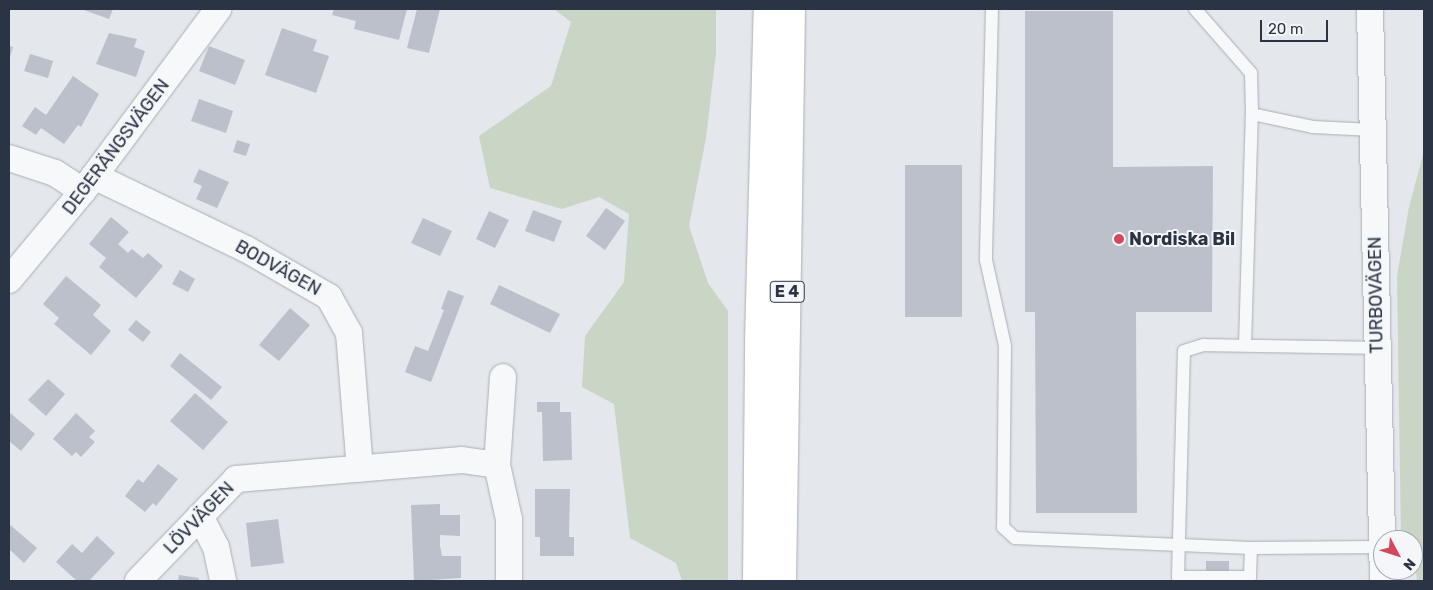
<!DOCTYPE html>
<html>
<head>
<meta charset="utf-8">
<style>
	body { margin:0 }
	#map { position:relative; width:1433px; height:590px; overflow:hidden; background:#e4e7ec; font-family:Rubik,sans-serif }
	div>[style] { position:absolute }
	.green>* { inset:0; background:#c9d6c5 }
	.building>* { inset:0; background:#bbc0ca }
	.roads { filter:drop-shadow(0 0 1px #a9aeb7) drop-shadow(0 0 1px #a9aeb7) }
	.lane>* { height:12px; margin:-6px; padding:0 6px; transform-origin:6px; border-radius:6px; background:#f7f8fa }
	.street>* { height:26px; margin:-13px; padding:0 13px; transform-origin:13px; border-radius:13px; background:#f7f8fa }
	.highway>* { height:28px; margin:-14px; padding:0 14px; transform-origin:14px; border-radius:14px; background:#fff }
	.dots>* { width:14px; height:14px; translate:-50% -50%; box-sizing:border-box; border:2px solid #f4f6f9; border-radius:50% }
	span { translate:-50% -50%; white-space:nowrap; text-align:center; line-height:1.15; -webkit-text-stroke:4px #f4f6f9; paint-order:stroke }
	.shield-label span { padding:1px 4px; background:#f4f6f9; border:1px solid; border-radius:4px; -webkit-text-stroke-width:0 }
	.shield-label { font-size:16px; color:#2b3445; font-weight:700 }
	.street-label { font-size:18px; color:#2b3445 }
	.poi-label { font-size:18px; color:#2b3445; font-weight:700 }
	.left { translate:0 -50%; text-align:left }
	.frame { position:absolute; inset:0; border:10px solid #2b3445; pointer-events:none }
	.north { position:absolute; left:1373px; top:530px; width:50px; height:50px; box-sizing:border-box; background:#f4f6f9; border:1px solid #a4a8b1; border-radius:50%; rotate:130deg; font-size:14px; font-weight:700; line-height:20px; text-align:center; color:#2b3445 }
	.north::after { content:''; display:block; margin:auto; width:18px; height:22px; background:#d1495b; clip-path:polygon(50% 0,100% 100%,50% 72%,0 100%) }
	.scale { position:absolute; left:1260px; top:20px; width:68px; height:22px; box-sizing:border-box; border:2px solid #2b3445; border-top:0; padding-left:6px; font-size:15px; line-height:18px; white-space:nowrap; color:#2b3445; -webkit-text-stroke:4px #f4f6f9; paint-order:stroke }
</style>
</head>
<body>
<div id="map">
	<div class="green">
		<div style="clip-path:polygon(554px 9px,716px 9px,716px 53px,706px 138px,689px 226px,708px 283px,728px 311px,728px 581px,682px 581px,676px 563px,630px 538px,614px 404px,582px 387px,585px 336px,624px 282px,629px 214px,599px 197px,562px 209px,490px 188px,479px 136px,551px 86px,571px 22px)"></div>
		<div style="clip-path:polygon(1424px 151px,1424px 581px,1417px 581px,1413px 540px,1401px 540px,1397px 276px,1409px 207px)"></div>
	</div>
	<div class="building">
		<div style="clip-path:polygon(81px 9px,113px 9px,109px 19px)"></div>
		<div style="clip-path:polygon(334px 9px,407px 9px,399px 40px,354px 29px,356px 21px,332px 15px)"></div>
		<div style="clip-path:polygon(417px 9px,440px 9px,429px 53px,407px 48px)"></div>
		<div style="clip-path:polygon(1025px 11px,1113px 11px,1113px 167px,1213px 166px,1212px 312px,1136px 312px,1137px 513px,1036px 513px,1035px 312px,1025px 312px)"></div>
		<div style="clip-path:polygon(282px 28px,317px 40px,313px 51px,329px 56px,316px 93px,265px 75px)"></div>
		<div style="clip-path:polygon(109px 33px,137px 39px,134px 47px,145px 51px,136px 77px,96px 64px)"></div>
		<div style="clip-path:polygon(9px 46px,13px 47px,9px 60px)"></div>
		<div style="clip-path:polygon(209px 46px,245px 60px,235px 85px,199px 71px)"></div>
		<div style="clip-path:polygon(30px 54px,53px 61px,48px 78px,24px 71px)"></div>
		<div style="clip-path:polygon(73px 76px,99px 94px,81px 127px,78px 125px,64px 144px,41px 128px,36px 135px,22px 126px,35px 107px,46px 115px)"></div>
		<div style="clip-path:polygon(199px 99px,233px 111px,226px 133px,191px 121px)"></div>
		<div style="clip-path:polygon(237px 140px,250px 144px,246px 156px,233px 152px)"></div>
		<div style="clip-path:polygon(905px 165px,962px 165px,962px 317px,905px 317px)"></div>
		<div style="clip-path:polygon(199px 169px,229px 182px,217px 208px,196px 199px,202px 186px,193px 182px)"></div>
		<div style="clip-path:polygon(606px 208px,625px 221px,605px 250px,586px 236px)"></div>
		<div style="clip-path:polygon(533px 210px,562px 221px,554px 242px,525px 231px)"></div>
		<div style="clip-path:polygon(489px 211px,509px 220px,495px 248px,476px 239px)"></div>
		<div style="clip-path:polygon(111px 217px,129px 232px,118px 244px,128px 253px,132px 249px,143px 258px,148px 253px,163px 266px,136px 298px,99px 267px,106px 258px,89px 244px)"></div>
		<div style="clip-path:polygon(423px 218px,452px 231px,440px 256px,411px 243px)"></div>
		<div style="clip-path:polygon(180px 270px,195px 279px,188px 292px,172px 284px)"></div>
		<div style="clip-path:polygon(66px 276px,101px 305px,93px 315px,111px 331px,91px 355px,54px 324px,59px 318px,43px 304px)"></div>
		<div style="clip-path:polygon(499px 285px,560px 314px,550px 333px,490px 304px)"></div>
		<div style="clip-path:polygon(448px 290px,464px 296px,431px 382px,405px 372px,415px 346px,428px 351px,444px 310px,441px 309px)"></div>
		<div style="clip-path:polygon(290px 308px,310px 325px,279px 361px,259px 345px)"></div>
		<div style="clip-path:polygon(136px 320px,151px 332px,143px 342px,128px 330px)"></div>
		<div style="clip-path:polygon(180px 353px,222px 387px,211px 400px,170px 366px)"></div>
		<div style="clip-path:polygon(48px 379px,65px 394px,46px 416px,28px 400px)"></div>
		<div style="clip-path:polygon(195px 393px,228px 422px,203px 450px,170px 421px)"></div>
		<div style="clip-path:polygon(537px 402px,560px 402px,560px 412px,571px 412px,572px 460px,543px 461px,542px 412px,537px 412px)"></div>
		<div style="clip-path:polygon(9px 412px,35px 434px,21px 451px,9px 441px)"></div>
		<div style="clip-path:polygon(76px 413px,95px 431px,89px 437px,95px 442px,81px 457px,76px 452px,72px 456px,53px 439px)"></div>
		<div style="clip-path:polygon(158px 464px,178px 479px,156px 506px,153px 503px,145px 512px,125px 496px,138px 479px,143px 483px)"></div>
		<div style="clip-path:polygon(535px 489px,570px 489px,569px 537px,574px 537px,574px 556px,540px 556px,540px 537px,535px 537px)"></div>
		<div style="clip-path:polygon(440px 504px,440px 515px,460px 515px,460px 536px,440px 535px,440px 546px,442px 556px,461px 556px,461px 578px,414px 581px,411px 505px)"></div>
		<div style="clip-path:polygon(278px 519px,284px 563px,251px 567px,246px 523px)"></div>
		<div style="clip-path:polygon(9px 524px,37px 548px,24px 563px,9px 549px)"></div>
		<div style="clip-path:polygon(97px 536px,115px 553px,89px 581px,77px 581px,56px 562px,72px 544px,82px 553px)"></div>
		<div style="clip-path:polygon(1206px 561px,1229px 561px,1229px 581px,1206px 581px)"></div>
		<div style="clip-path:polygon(179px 575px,199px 578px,198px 581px,178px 581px)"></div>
	</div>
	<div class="roads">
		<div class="lane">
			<div style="left:992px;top:9px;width:251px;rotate:91.4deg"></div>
			<div style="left:986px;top:260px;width:88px;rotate:77.5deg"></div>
			<div style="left:1005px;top:346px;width:181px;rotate:90.6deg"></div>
			<div style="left:1003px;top:527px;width:16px;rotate:43deg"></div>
			<div style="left:1015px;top:538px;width:236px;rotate:2.4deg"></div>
			<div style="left:1251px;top:548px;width:131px;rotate:-0.4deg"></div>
			<div style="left:1195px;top:9px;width:85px;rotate:48.8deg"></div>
			<div style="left:1251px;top:73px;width:41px;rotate:88.6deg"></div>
			<div style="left:1252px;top:114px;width:62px;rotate:12deg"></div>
			<div style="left:1313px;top:127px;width:59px;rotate:2.9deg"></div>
			<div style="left:1245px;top:345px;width:231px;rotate:-88.3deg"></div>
			<div style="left:1251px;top:548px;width:29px;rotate:92deg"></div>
			<div style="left:1250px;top:577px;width:72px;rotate:180deg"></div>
			<div style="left:1178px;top:577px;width:226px;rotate:-88.5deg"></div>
			<div style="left:1184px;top:351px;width:21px;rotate:-17deg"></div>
			<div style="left:1204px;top:345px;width:173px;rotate:1deg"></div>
		</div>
		<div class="street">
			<div style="left:1370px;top:9px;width:572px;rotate:88.7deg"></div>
			<div style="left:9px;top:158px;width:48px;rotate:18.1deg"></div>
			<div style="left:55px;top:173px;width:33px;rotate:33deg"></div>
			<div style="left:94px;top:176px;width:169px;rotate:25.7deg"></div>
			<div style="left:246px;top:249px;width:96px;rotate:30deg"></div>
			<div style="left:329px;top:297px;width:41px;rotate:60.9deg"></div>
			<div style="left:349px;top:333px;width:136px;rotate:85.4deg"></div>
			<div style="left:9px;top:280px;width:116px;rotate:-50.3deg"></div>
			<div style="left:83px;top:191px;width:227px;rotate:-53.4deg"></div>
			<div style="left:497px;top:465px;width:88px;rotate:-86.1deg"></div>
			<div style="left:200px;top:516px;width:35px;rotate:63deg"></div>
			<div style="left:216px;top:547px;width:35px;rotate:78deg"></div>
			<div style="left:138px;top:581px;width:141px;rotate:-46.1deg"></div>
			<div style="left:236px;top:479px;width:227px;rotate:-4.8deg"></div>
			<div style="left:462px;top:460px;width:35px;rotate:8deg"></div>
			<div style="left:497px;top:465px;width:55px;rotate:77.5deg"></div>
			<div style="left:509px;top:519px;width:62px;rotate:90deg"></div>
		</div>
		<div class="highway">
			<div style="left:757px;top:581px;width:239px;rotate:-89.5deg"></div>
			<div style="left:759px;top:342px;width:333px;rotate:-88.5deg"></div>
			<div style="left:782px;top:581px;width:572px;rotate:-89.1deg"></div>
		</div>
	</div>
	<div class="dots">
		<div style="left:1119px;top:239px;background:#d1495b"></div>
	</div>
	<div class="shield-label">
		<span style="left:787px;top:292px">E 4</span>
	</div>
	<div class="street-label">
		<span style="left:116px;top:147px;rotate:-53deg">DEGERÄNGSVÄGEN</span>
		<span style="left:278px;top:268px;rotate:29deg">BODVÄGEN</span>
		<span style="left:1376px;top:295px;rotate:-91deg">TURBOVÄGEN</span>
		<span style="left:199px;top:518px;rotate:-46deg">LÖVVÄGEN</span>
	</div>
	<div class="poi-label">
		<span class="left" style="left:1129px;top:239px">Nordiska Bil</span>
	</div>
	<div class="frame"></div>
	<div class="north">N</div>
	<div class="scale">20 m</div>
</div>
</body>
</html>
